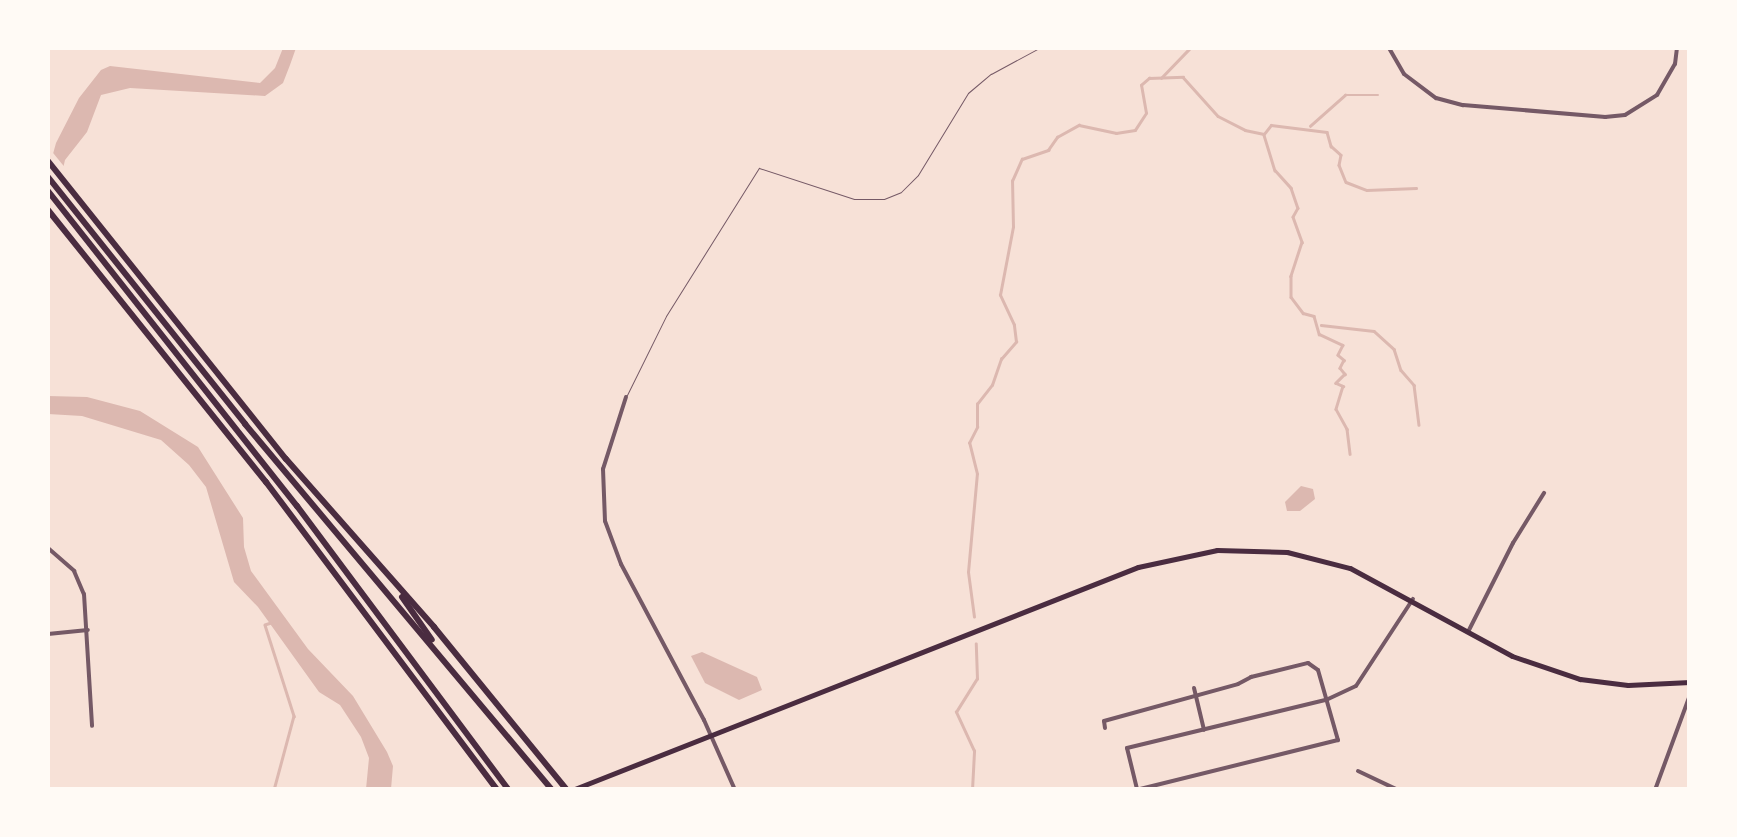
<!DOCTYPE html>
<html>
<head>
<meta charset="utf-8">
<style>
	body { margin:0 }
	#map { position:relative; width:1737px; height:837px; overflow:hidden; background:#f7e1d7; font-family:Figtree,sans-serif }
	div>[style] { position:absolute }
	.water>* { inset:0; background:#dcb8b0 }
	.pier>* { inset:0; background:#f7e1d7 }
	.stream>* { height:2.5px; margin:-1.25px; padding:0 1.25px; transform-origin:1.25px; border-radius:1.25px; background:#dcb8b0 }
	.service>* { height:1px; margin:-0.5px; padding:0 0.5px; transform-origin:0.5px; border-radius:0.5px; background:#755966 }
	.minor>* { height:4px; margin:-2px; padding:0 2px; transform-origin:2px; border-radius:2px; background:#755966 }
	.secondary>* { height:5px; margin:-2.5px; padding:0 2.5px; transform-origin:2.5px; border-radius:2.5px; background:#4a2c40 }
	.motorway>* { height:6px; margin:-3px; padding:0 3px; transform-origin:3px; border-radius:3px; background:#4a2c40 }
	span { translate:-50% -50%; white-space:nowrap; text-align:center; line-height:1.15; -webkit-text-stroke:8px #fffaf5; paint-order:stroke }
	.frame { position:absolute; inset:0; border:50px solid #fffaf5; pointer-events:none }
</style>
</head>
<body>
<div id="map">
	<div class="water">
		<div style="clip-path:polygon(283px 48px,296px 48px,290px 65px,283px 83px,265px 96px,130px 88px,101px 95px,87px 132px,65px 160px,48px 233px,48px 172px,56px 143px,79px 98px,101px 70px,110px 66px,260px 83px,275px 68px)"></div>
		<div style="clip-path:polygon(48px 396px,87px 397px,140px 411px,198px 447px,243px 518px,244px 547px,251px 571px,308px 649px,353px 696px,387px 752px,393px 766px,391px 789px,366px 789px,369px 758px,361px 737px,340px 705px,319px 692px,258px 607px,234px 582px,206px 487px,189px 465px,161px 440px,82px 416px,48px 414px)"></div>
		<div style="clip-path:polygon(1301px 486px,1313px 489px,1315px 499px,1300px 511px,1287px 511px,1285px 502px)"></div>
		<div style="clip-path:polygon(702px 652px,757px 677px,762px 690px,739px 700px,705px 683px,691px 656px)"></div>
	</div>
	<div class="pier">
		<div style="clip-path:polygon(49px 148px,67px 170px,53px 231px,48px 224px)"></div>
	</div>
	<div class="stream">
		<div style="left:1161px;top:78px;width:42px;rotate:-46deg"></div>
		<div style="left:1310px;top:126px;width:47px;rotate:-41.5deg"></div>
		<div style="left:1345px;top:95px;width:33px"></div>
		<div style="left:1264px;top:135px;width:37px;rotate:73deg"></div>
		<div style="left:1275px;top:170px;width:24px;rotate:48deg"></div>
		<div style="left:1291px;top:188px;width:21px;rotate:71deg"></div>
		<div style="left:1298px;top:208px;width:10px;rotate:119deg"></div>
		<div style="left:1293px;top:217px;width:27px;rotate:70deg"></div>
		<div style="left:1302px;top:242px;width:36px;rotate:108deg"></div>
		<div style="left:1291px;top:276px;width:21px;rotate:90deg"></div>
		<div style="left:1291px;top:297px;width:20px;rotate:53deg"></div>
		<div style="left:1303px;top:313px;width:11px;rotate:15deg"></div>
		<div style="left:1314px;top:316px;width:19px;rotate:74deg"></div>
		<div style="left:1319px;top:334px;width:26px;rotate:25deg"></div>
		<div style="left:1343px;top:345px;width:11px;rotate:117deg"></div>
		<div style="left:1338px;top:355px;width:8px;rotate:40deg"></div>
		<div style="left:1344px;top:360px;width:9px;rotate:117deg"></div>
		<div style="left:1340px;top:368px;width:8px;rotate:50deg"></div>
		<div style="left:1345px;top:374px;width:13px;rotate:135deg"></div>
		<div style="left:1336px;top:383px;width:8px;rotate:23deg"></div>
		<div style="left:1343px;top:386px;width:24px;rotate:107deg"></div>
		<div style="left:1336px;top:409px;width:23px;rotate:61deg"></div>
		<div style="left:1347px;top:429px;width:25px;rotate:83deg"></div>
		<div style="left:1321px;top:325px;width:53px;rotate:6.5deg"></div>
		<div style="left:1374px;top:331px;width:27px;rotate:42deg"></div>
		<div style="left:1394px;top:349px;width:22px;rotate:72deg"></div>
		<div style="left:1401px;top:370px;width:20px;rotate:49deg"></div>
		<div style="left:1414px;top:385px;width:40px;rotate:82.9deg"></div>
		<div style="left:974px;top:617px;width:45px;rotate:-97.6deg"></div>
		<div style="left:968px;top:572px;width:98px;rotate:-84.8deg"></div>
		<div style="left:977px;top:474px;width:32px;rotate:-104deg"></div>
		<div style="left:969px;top:443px;width:18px;rotate:-63deg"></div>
		<div style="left:977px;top:427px;width:23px;rotate:-90deg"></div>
		<div style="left:977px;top:404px;width:24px;rotate:-52deg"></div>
		<div style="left:992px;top:385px;width:28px;rotate:-71deg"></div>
		<div style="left:1001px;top:359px;width:23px;rotate:-49deg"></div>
		<div style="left:1016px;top:342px;width:17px;rotate:-97deg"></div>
		<div style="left:1014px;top:325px;width:33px;rotate:-115deg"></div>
		<div style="left:1000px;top:295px;width:69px;rotate:-79.2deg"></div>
		<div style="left:1013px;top:227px;width:46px;rotate:-91.2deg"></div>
		<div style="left:1012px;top:181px;width:24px;rotate:-66deg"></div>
		<div style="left:1022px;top:159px;width:28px;rotate:-19deg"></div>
		<div style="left:1048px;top:150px;width:16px;rotate:-55deg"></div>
		<div style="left:1057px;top:137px;width:25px;rotate:-29deg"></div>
		<div style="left:1079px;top:125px;width:38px;rotate:12deg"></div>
		<div style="left:1116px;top:133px;width:19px;rotate:-9deg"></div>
		<div style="left:1135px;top:130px;width:20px;rotate:-57deg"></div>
		<div style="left:1146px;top:113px;width:28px;rotate:-100deg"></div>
		<div style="left:1141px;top:85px;width:11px;rotate:-41deg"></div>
		<div style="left:1149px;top:78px;width:34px;rotate:-2deg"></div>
		<div style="left:1183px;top:77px;width:52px;rotate:48.1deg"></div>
		<div style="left:1218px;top:116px;width:30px;rotate:27deg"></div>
		<div style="left:1245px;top:130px;width:19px;rotate:12deg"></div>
		<div style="left:1264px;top:134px;width:11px;rotate:-52deg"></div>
		<div style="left:1271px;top:125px;width:56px;rotate:7.1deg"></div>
		<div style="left:1327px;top:132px;width:15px;rotate:74deg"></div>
		<div style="left:1331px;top:146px;width:13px;rotate:42deg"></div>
		<div style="left:1341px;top:155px;width:10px;rotate:101deg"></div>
		<div style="left:1339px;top:165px;width:18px;rotate:68deg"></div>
		<div style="left:1346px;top:182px;width:22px;rotate:21deg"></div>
		<div style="left:1367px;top:190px;width:49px;rotate:-2.3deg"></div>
		<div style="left:271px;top:623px;width:6px;rotate:162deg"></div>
		<div style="left:265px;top:625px;width:96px;rotate:72.3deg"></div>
		<div style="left:294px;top:716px;width:77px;rotate:105.1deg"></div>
		<div style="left:972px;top:790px;width:39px;rotate:-87deg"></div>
		<div style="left:974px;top:751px;width:43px;rotate:-114.8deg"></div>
		<div style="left:956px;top:712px;width:39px;rotate:-58deg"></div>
		<div style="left:977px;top:679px;width:35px;rotate:-92deg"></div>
	</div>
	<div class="service">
		<div style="left:627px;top:395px;width:88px;rotate:-63.7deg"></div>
		<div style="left:666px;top:316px;width:175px;rotate:-57.9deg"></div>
		<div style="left:759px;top:168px;width:100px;rotate:18.1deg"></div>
		<div style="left:854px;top:199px;width:30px"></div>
		<div style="left:884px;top:199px;width:18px;rotate:-22deg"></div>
		<div style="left:901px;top:192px;width:24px;rotate:-45deg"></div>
		<div style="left:918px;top:175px;width:96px;rotate:-58.6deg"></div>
		<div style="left:968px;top:93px;width:30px;rotate:-40deg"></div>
		<div style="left:991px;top:74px;width:55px;rotate:-28.4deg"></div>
	</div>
	<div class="minor">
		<div style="left:1389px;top:48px;width:30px;rotate:60deg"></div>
		<div style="left:1404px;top:74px;width:40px;rotate:37deg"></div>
		<div style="left:1436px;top:98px;width:28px;rotate:15deg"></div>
		<div style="left:1463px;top:105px;width:143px;rotate:4.8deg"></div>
		<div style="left:1605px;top:117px;width:20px;rotate:-6deg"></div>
		<div style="left:1625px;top:115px;width:38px;rotate:-32deg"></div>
		<div style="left:1657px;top:95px;width:36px;rotate:-60deg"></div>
		<div style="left:1675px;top:64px;width:16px;rotate:-83deg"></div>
		<div style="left:626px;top:397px;width:76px;rotate:107.7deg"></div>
		<div style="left:603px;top:469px;width:52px;rotate:87.8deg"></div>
		<div style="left:605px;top:521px;width:46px;rotate:69.6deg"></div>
		<div style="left:621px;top:564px;width:177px;rotate:62deg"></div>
		<div style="left:704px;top:720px;width:77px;rotate:66.1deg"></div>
		<div style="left:48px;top:548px;width:35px;rotate:41deg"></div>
		<div style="left:74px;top:571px;width:25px;rotate:67deg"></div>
		<div style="left:84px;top:594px;width:132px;rotate:86.5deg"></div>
		<div style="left:1468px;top:632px;width:100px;rotate:-63.2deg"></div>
		<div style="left:1513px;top:543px;width:59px;rotate:-58.2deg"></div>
		<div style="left:48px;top:634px;width:40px;rotate:-5.7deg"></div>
		<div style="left:1194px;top:688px;width:43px;rotate:76.6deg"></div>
		<div style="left:1105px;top:728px;width:7px;rotate:-98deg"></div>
		<div style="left:1104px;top:721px;width:139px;rotate:-15.4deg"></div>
		<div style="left:1238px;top:684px;width:15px;rotate:-28deg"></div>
		<div style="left:1251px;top:677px;width:59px;rotate:-13.8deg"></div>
		<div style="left:1308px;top:663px;width:12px;rotate:35deg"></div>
		<div style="left:1318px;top:670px;width:73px;rotate:74.1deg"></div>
		<div style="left:1338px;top:740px;width:208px;rotate:166.1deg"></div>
		<div style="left:1358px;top:771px;width:44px;rotate:25.4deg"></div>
		<div style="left:1137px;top:789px;width:42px;rotate:-103.7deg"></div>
		<div style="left:1127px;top:748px;width:205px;rotate:-13.6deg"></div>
		<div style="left:1326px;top:700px;width:33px;rotate:-25deg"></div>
		<div style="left:1356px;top:686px;width:104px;rotate:-56.8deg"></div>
		<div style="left:1655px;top:790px;width:101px;rotate:-69.8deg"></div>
	</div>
	<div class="secondary">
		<div style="left:572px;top:790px;width:608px;rotate:-21.5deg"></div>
		<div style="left:1138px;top:567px;width:81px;rotate:-12.1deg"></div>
		<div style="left:1217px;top:550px;width:70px;rotate:1.6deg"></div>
		<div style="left:1287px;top:552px;width:65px;rotate:14.3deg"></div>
		<div style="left:1350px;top:568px;width:184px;rotate:28.5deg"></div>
		<div style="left:1512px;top:656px;width:72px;rotate:18.7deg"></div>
		<div style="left:1580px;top:679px;width:48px;rotate:7.1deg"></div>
		<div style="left:1628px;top:685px;width:62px;rotate:-2.8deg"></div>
	</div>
	<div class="motorway">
		<div style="left:48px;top:161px;width:381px;rotate:51.4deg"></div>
		<div style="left:286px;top:459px;width:224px;rotate:48.6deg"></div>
		<div style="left:434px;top:627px;width:210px;rotate:50.8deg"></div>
		<div style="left:48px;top:177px;width:316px;rotate:51.4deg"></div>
		<div style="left:245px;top:424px;width:478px;rotate:50deg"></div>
		<div style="left:48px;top:191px;width:402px;rotate:51.7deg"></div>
		<div style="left:297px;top:506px;width:354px;rotate:53.3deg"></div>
		<div style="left:48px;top:210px;width:349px;rotate:51.3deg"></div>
		<div style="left:266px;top:482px;width:385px;rotate:53.1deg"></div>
		<div style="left:402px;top:597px;width:52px;rotate:55.1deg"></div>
	</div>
	<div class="frame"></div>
</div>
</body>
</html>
